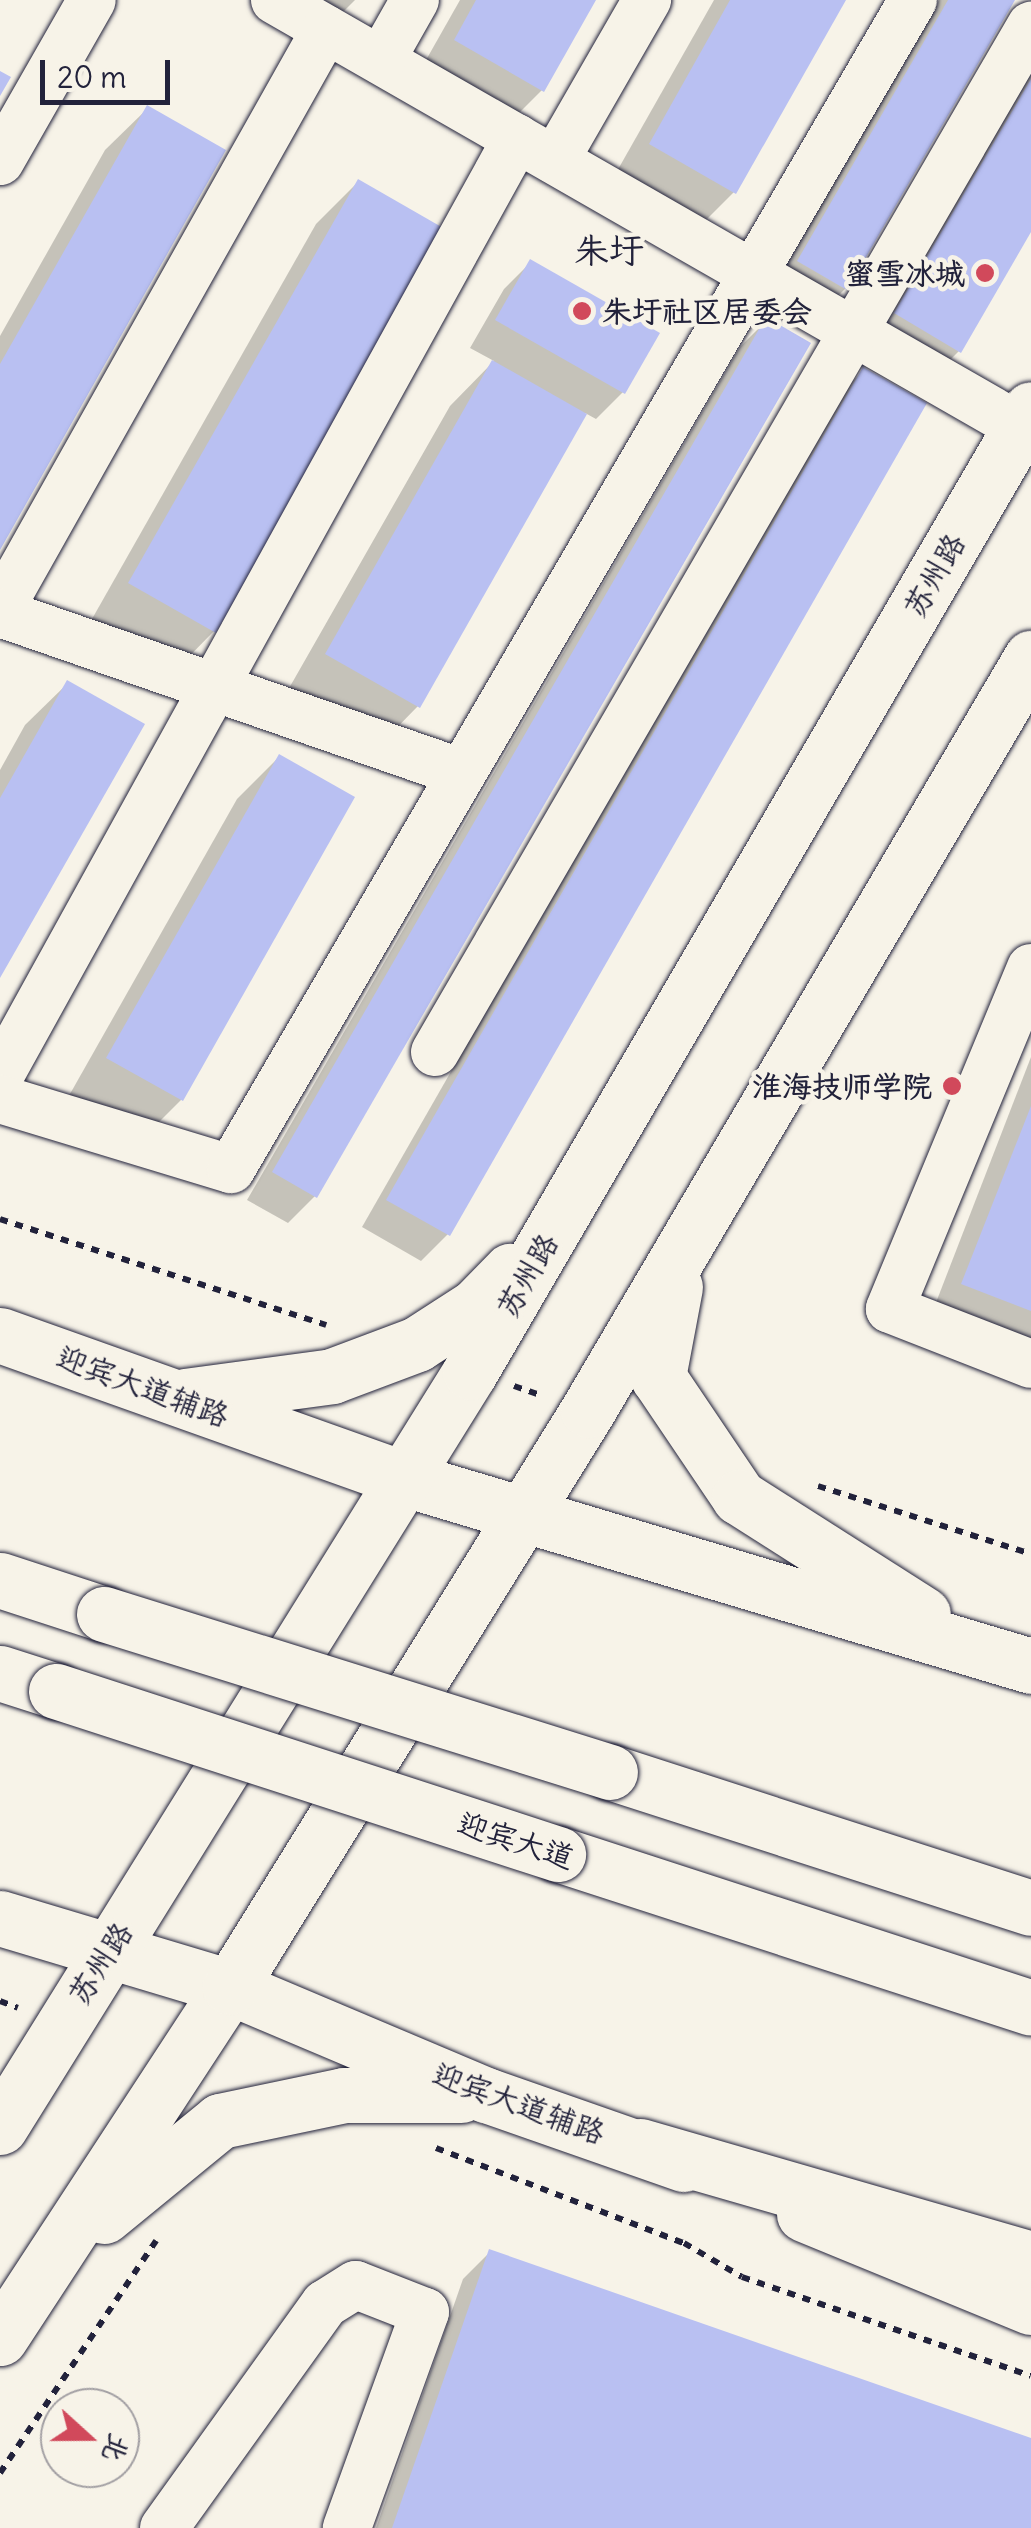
<!DOCTYPE html>
<html>
<head>
<meta charset="utf-8">
<style>
	body { margin:0 }
	#map { position:relative; width:1031px; height:2528px; overflow:hidden; background:#f7f3e8; font-family:Delius,"LXGW WenKai TC",sans-serif }
	div>[style] { position:absolute }
	.shadow>* { inset:0; background:#0003 }
	.building>* { inset:0; background:#b9c0f2 }
	.path>* { height:6px; margin-top:-3px; transform-origin:0; background:repeating-linear-gradient(90deg,#22223b 0 8px,transparent 0 16px) }
	.roads { filter:drop-shadow(0 0 2px #22223b) drop-shadow(0 0 2px #22223b) }
	.minor>* { height:48px; margin:-24px; padding:0 24px; transform-origin:24px; border-radius:24px; background:#f7f3e8 }
	.major>* { height:55px; margin:-27.5px; padding:0 27.5px; transform-origin:27.5px; border-radius:27.5px; background:#f7f3e8 }
	.highway>* { height:55px; margin:-27.5px; padding:0 27.5px; transform-origin:27.5px; border-radius:27.5px; background:#f7f3e8 }
	.bridges { filter:drop-shadow(0 0 2px #22223b) drop-shadow(0 0 2px #22223b) }
	.highway-bridge>* { height:55px; margin:-27.5px; padding:0 27.5px; transform-origin:27.5px; border-radius:27.5px; background:#f7f3e8 }
	.dots>* { width:28px; height:28px; translate:-50% -50%; box-sizing:border-box; border:5px solid #f7f3e8; border-radius:50% }
	span { translate:-50% -50%; white-space:nowrap; text-align:center; line-height:1.15; -webkit-text-stroke:9px #f7f3e8; paint-order:stroke }
	.poi-label { font-size:30px; color:#22223b; font-weight:700 }
	.right { translate:-100% -50%; text-align:right }
	.left { translate:0 -50%; text-align:left }
	.street-label { font-size:30px; color:#22223b }
	.quarter-label { font-size:35px; color:#22223b }
	.north { position:absolute; left:40px; top:2388px; width:100px; height:100px; box-sizing:border-box; background:#f7f3e8; border:2px solid #a29fa3; border-radius:50%; rotate:111deg; font-size:28px; font-weight:700; line-height:40px; text-align:center; color:#22223b }
	.north::after { content:''; display:block; margin:auto; width:35px; height:45px; background:#d1495b; clip-path:polygon(50% 0,100% 100%,50% 72%,0 100%) }
	.scale { position:absolute; left:40px; top:60px; width:130px; height:45px; box-sizing:border-box; border:5px solid #22223b; border-top:0; padding-left:12px; font-size:30px; line-height:35px; white-space:nowrap; color:#22223b; -webkit-text-stroke:8px #f7f3e8; paint-order:stroke }
</style>
</head>
<body>
<div id="map">
	<div class="shadow">
		<div style="clip-path:polygon(264px 0,355px 0,322px 33px)"></div>
		<div style="clip-path:polygon(460px 0,593px 0,542px 90px,500px 132px,413px 83px)"></div>
		<div style="clip-path:polygon(714px 0,843px 0,734px 192px,692px 234px,608px 187px)"></div>
		<div style="clip-path:polygon(939px 0,1012px 0,845px 289px,818px 315px,772px 289px)"></div>
		<div style="clip-path:polygon(1031px 63px,1031px 227px,959px 351px,932px 378px,869px 341px)"></div>
		<div style="clip-path:polygon(148px 108px,0 545px,0 336px,105px 150px)"></div>
		<div style="clip-path:polygon(358px 182px,214px 631px,172px 674px,88px 626px,316px 224px)"></div>
		<div style="clip-path:polygon(531px 262px,623px 392px,596px 419px,585px 413px,418px 706px,376px 749px,284px 697px,450px 406px,494px 361px,470px 348px,504px 289px)"></div>
		<div style="clip-path:polygon(767px 320px,315px 1196px,288px 1223px,247px 1200px,740px 347px)"></div>
		<div style="clip-path:polygon(864px 370px,448px 1234px,421px 1261px,362px 1227px,837px 397px)"></div>
		<div style="clip-path:polygon(68px 683px,0 973px,0 770px,25px 725px)"></div>
		<div style="clip-path:polygon(279px 757px,181px 1100px,139px 1142px,66px 1101px,237px 799px)"></div>
		<div style="clip-path:polygon(1031px 1057px,1031px 1357px,930px 1318px)"></div>
		<div style="clip-path:polygon(490px 2252px,1031px 2441px,1031px 2528px,376px 2528px,463px 2279px)"></div>
	</div>
	<div class="building">
		<div style="clip-path:polygon(476px 0,596px 0,544px 92px,454px 40px)"></div>
		<div style="clip-path:polygon(730px 0,846px 0,736px 194px,649px 144px)"></div>
		<div style="clip-path:polygon(948px 0,1015px 0,847px 290px,797px 261px)"></div>
		<div style="clip-path:polygon(0 71px,11px 77px,0 96px)"></div>
		<div style="clip-path:polygon(1031px 79px,1031px 232px,961px 353px,894px 313px)"></div>
		<div style="clip-path:polygon(147px 105px,226px 150px,0 550px,0 364px)"></div>
		<div style="clip-path:polygon(358px 179px,445px 229px,216px 633px,128px 583px)"></div>
		<div style="clip-path:polygon(530px 259px,660px 333px,625px 394px,495px 320px)"></div>
		<div style="clip-path:polygon(766px 317px,811px 343px,317px 1198px,272px 1172px)"></div>
		<div style="clip-path:polygon(492px 360px,587px 414px,420px 708px,325px 654px)"></div>
		<div style="clip-path:polygon(863px 367px,927px 403px,450px 1236px,386px 1200px)"></div>
		<div style="clip-path:polygon(67px 680px,145px 724px,0 978px,0 798px)"></div>
		<div style="clip-path:polygon(279px 754px,355px 797px,183px 1101px,106px 1058px)"></div>
		<div style="clip-path:polygon(1031px 1106px,1031px 1311px,961px 1284px)"></div>
		<div style="clip-path:polygon(489px 2249px,1031px 2438px,1031px 2528px,392px 2528px)"></div>
	</div>
	<div class="path">
		<div style="left:0;top:1219px;width:343px;rotate:18deg"></div>
		<div style="left:514px;top:1386px;width:28px;rotate:19deg"></div>
		<div style="left:818px;top:1486px;width:224px;rotate:17.7deg"></div>
		<div style="left:0;top:2001px;width:19px;rotate:21deg"></div>
		<div style="left:436px;top:2148px;width:266px;rotate:21deg"></div>
		<div style="left:684px;top:2243px;width:67px;rotate:30.4deg"></div>
		<div style="left:742px;top:2277px;width:305px;rotate:18.9deg"></div>
		<div style="left:0;top:2473px;width:280px;rotate:-56.1deg"></div>
	</div>
	<div class="roads">
		<div class="minor">
			<div style="left:275px;top:0;width:859px;rotate:29.82deg"></div>
			<div style="left:381px;top:60px;width:69px;rotate:-60.5deg"></div>
			<div style="left:555px;top:160px;width:185px;rotate:-60.1deg"></div>
			<div style="left:0;top:161px;width:185px;rotate:-60.3deg"></div>
			<div style="left:0;top:609px;width:665px;rotate:-60.66deg"></div>
			<div style="left:0;top:613px;width:488px;rotate:19.1deg"></div>
			<div style="left:1031px;top:968px;width:369px;rotate:112.5deg"></div>
			<div style="left:890px;top:1309px;width:151px;rotate:21.3deg"></div>
			<div style="left:435px;top:1052px;width:1187px;rotate:-59.85deg"></div>
			<div style="left:0;top:1075px;width:1070px;rotate:-61.11deg"></div>
			<div style="left:0;top:1099px;width:241px;rotate:16.9deg"></div>
			<div style="left:231px;top:1169px;width:1353px;rotate:-59.74deg"></div>
			<div style="left:164px;top:2528px;width:276px;rotate:-54.3deg"></div>
			<div style="left:325px;top:2304px;width:36px;rotate:-32deg"></div>
			<div style="left:356px;top:2285px;width:74px;rotate:21.4deg"></div>
			<div style="left:425px;top:2312px;width:230px;rotate:109.9deg"></div>
		</div>
		<div class="major">
			<div style="left:675px;top:1287px;width:92px;rotate:100.7deg"></div>
			<div style="left:658px;top:1377px;width:145px;rotate:56deg"></div>
			<div style="left:739px;top:1497px;width:218px;rotate:32.5deg"></div>
			<div style="left:0;top:1335px;width:430px;rotate:19.6deg"></div>
			<div style="left:405px;top:1479px;width:653px;rotate:16.63deg"></div>
			<div style="left:185px;top:1396px;width:148px;rotate:-7.7deg"></div>
			<div style="left:332px;top:1376px;width:91px;rotate:-20.6deg"></div>
			<div style="left:417px;top:1344px;width:70px;rotate:-32.8deg"></div>
			<div style="left:476px;top:1306px;width:49px;rotate:-45.8deg"></div>
			<div style="left:0;top:1918px;width:240px;rotate:16.7deg"></div>
			<div style="left:230px;top:1987px;width:278px;rotate:22.9deg"></div>
			<div style="left:486px;top:2095px;width:209px;rotate:19.3deg"></div>
			<div style="left:0;top:2127px;width:889px;rotate:-58.1deg"></div>
			<div style="left:470px;top:1372px;width:1114px;rotate:-59.78deg"></div>
			<div style="left:804px;top:2214px;width:245px;rotate:22.3deg"></div>
			<div style="left:104px;top:2216px;width:150px;rotate:-39.3deg"></div>
			<div style="left:220px;top:2121px;width:127px;rotate:-11.8deg"></div>
			<div style="left:344px;top:2095px;width:117px"></div>
			<div style="left:0;top:2338px;width:420px;rotate:-56.8deg"></div>
			<div style="left:230px;top:1987px;width:679px;rotate:-58.18deg"></div>
			<div style="left:588px;top:1410px;width:873px;rotate:-59.5deg"></div>
		</div>
		<div class="highway">
			<div style="left:0;top:1580px;width:109px;rotate:18.1deg"></div>
			<div style="left:0;top:1673px;width:59px;rotate:17.8deg"></div>
			<div style="left:610px;top:1772px;width:442px;rotate:17.9deg"></div>
			<div style="left:558px;top:1854px;width:497px;rotate:18deg"></div>
			<div style="left:640px;top:2146px;width:407px;rotate:16.1deg"></div>
		</div>
	</div>
	<div class="bridges">
		<div class="highway-bridge">
			<div style="left:104px;top:1614px;width:530px;rotate:17.34deg"></div>
			<div style="left:56px;top:1691px;width:528px;rotate:17.99deg"></div>
		</div>
	</div>
	<div class="dots">
		<div style="left:985px;top:273px;background:#d1495b"></div>
		<div style="left:582px;top:311px;background:#d1495b"></div>
		<div style="left:952px;top:1086px;background:#d1495b"></div>
	</div>
	<div class="poi-label">
		<span class="right" style="left:965px;top:273px">蜜雪冰城</span>
		<span class="left" style="left:602px;top:311px">朱圩社区居委会</span>
		<span class="right" style="left:932px;top:1086px">淮海技师学院</span>
	</div>
	<div class="street-label">
		<span style="left:934px;top:575px;rotate:-60deg">苏州路</span>
		<span style="left:527px;top:1275px;rotate:-60deg">苏州路</span>
		<span style="left:143px;top:1386px;rotate:20deg">迎宾大道辅路</span>
		<span style="left:516px;top:1840px;rotate:18deg">迎宾大道</span>
		<span style="left:100px;top:1963px;rotate:-57deg">苏州路</span>
		<span style="left:519px;top:2103px;rotate:20deg">迎宾大道辅路</span>
	</div>
	<div class="quarter-label">
		<span style="left:609px;top:250px">朱圩</span>
	</div>
	<div class="north">北</div>
	<div class="scale">20 m</div>
</div>
</body>
</html>
